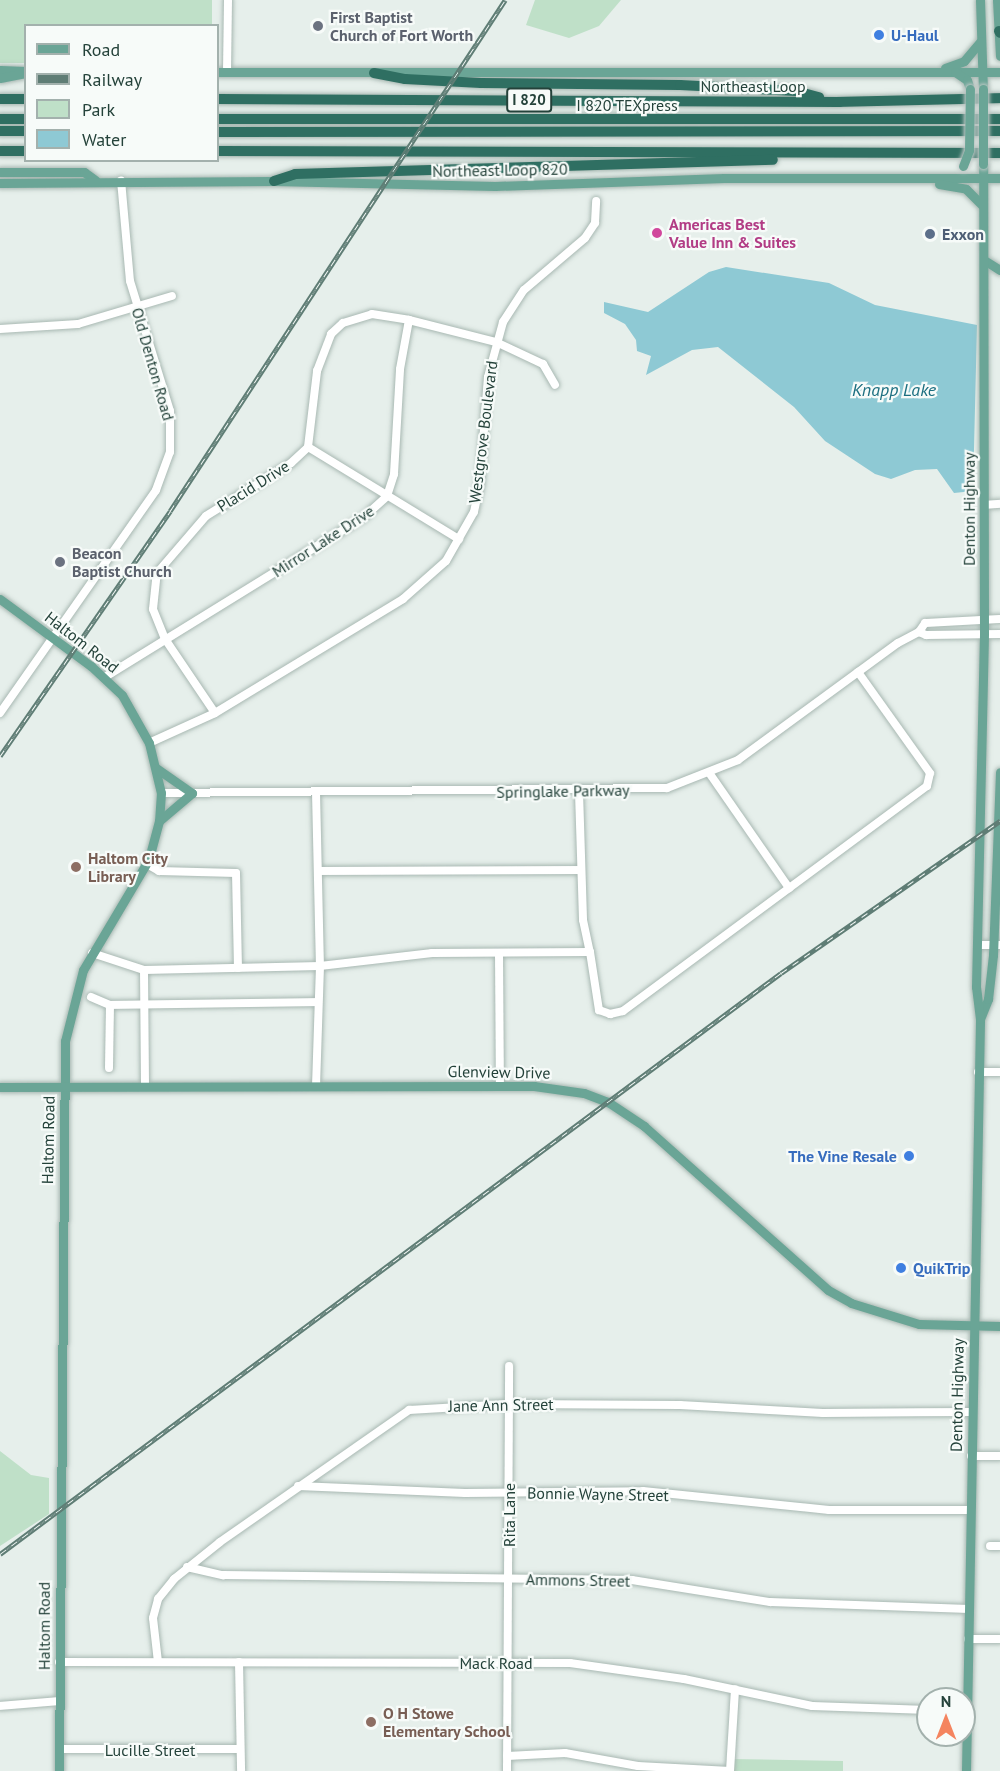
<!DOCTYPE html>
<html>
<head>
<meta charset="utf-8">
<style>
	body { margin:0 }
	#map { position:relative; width:1000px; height:1771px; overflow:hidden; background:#e6efeb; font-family:"PT Sans",sans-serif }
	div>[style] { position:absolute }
	.green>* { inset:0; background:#bfe0c8 }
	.water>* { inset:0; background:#8ec9d4 }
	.roads { filter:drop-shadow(0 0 2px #a8b8b2) drop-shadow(0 0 2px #a8b8b2) }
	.minor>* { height:8px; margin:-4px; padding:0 4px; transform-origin:4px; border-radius:4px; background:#fff }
	.major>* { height:9px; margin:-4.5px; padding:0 4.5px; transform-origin:4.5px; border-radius:4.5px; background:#6aa596 }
	.highway>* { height:10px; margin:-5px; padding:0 5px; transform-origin:5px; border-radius:5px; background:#2f6f62 }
	.rail>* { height:4.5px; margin-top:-2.25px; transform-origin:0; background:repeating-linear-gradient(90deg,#f7fbf9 0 7px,#5f7d75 0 14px); box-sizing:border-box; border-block:2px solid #5f7d75 }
	.bridges { filter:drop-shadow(0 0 2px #c2cac8) drop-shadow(0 0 2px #c2cac8) }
	.major-bridge>* { height:9px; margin:-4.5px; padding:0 4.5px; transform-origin:4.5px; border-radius:4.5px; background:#6aa596 }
	.dots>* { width:16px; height:16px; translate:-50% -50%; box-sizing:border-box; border:3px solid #f7fbf9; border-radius:50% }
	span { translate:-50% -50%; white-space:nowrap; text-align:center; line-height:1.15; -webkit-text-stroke:4.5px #f7fbf9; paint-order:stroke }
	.shield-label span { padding:2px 4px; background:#f7fbf9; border:2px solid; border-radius:4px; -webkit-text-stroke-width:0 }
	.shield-label { font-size:15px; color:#24423a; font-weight:700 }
	.worship-label { font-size:16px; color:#5b616d; font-weight:700 }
	.left { translate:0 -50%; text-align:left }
	.shop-label { font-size:16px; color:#366cbe; font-weight:700 }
	.right { translate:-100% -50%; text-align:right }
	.street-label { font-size:16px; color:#24423a }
	.hotel-label { font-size:16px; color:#b23c85; font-weight:700 }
	.service-label { font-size:16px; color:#4e5e75; font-weight:700 }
	.education-label { font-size:16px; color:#785e54; font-weight:700 }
	.water-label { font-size:18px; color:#1c6f80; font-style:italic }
	.legend { position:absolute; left:24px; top:24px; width:195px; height:138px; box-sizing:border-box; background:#f7fbf9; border:2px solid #a3b1ad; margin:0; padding:8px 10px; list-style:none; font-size:18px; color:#24423a }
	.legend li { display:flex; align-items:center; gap:12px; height:30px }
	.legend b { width:30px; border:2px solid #a3b1ad }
	.north { position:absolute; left:916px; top:1687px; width:60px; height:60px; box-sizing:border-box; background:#f7fbf9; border:2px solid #a3b1ad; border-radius:50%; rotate:0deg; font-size:16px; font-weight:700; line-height:24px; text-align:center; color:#24423a }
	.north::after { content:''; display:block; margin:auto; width:21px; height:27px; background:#f4845f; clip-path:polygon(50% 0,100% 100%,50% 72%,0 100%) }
</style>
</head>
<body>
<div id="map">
	<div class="green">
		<div style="clip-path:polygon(0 0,212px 0,212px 25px,26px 26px,25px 63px,0 63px)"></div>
		<div style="clip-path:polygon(535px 0,621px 0,599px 26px,569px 38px,526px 25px)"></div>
		<div style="clip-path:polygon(0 1451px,31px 1475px,49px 1478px,49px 1514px,0 1546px)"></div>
		<div style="clip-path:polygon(732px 1759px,843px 1761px,843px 1771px,732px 1771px)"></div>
	</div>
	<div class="water">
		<div style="clip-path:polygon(726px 267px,829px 283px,875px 305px,977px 325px,973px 491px,954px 493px,937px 469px,915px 470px,891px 479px,875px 474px,825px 441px,794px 407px,718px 347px,692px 350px,646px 375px,651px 356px,637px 351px,636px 340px,625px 324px,604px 313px,604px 302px,648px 312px,709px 272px)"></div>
	</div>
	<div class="roads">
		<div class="minor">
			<div style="left:227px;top:72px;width:72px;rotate:-89.2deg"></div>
			<div style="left:0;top:329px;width:78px;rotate:-3.7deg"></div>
			<div style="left:78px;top:324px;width:98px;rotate:-16.6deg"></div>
			<div style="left:308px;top:447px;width:177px;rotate:31.4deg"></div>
			<div style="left:984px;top:505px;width:16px;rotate:-4deg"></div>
			<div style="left:919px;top:632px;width:8px;rotate:23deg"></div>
			<div style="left:926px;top:635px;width:74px;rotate:-0.8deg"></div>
			<div style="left:105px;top:677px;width:304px;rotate:-31.7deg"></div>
			<div style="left:364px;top:517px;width:31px;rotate:-42deg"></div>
			<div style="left:387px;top:496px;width:23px;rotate:-72deg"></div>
			<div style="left:394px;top:474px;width:105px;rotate:-86.7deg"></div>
			<div style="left:400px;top:369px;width:50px;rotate:-79.6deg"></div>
			<div style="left:0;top:713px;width:272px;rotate:-55deg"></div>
			<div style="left:156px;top:490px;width:40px;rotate:-69.8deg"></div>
			<div style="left:170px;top:452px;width:41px;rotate:-90deg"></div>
			<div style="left:170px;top:411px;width:136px;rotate:-107.1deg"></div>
			<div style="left:130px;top:281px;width:101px;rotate:-95.1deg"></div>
			<div style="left:215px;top:713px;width:89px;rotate:-124deg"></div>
			<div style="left:165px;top:639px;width:32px;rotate:-112deg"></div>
			<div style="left:153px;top:609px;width:36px;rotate:-84deg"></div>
			<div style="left:157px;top:573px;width:75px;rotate:-49.3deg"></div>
			<div style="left:206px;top:516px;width:100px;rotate:-31.9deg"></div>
			<div style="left:291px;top:463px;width:23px;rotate:-43deg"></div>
			<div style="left:308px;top:447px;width:77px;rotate:-83.2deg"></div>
			<div style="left:317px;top:371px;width:40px;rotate:-69deg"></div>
			<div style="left:331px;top:334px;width:16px;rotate:-43deg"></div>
			<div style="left:343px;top:323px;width:30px;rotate:-17deg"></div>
			<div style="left:372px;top:314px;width:37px;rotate:9deg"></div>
			<div style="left:409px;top:320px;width:90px;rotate:14.2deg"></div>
			<div style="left:496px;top:342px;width:52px;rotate:25.1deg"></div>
			<div style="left:543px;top:364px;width:24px;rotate:60deg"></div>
			<div style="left:149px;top:743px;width:72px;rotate:-24.4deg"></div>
			<div style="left:215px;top:713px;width:220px;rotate:-31.2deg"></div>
			<div style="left:403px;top:599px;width:57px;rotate:-41.5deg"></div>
			<div style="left:446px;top:561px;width:56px;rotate:-60.3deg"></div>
			<div style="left:474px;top:512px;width:30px;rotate:-78deg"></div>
			<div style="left:480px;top:483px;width:106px;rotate:-85.7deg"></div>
			<div style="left:488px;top:377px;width:57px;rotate:-74.7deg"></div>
			<div style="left:503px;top:322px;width:38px;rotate:-57deg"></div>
			<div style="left:524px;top:290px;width:80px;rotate:-40.4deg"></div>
			<div style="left:585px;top:238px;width:18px;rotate:-56deg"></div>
			<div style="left:595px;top:223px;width:22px;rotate:-87deg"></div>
			<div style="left:710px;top:774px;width:139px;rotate:55.3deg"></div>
			<div style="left:316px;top:792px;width:174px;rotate:88.7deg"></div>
			<div style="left:320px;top:966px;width:119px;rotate:91.9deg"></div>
			<div style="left:579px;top:792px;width:128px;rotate:88.2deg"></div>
			<div style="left:583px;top:920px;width:33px;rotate:78deg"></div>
			<div style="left:161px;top:793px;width:506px;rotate:-0.57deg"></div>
			<div style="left:667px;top:788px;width:76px;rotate:-21.5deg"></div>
			<div style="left:738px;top:760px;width:198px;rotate:-36.2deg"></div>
			<div style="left:898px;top:643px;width:24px;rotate:-28deg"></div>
			<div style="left:919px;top:632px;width:11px;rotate:-56deg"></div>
			<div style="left:925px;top:623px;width:75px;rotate:-3.1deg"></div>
			<div style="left:147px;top:864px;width:14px;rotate:30deg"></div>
			<div style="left:159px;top:871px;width:77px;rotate:1.5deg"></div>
			<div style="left:236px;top:873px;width:95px;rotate:88.8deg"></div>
			<div style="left:318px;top:871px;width:262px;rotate:-0.2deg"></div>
			<div style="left:977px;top:945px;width:23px"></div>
			<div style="left:92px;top:953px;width:55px;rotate:18.1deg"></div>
			<div style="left:144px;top:970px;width:176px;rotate:-1.3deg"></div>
			<div style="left:320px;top:966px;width:113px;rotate:-6.6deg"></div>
			<div style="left:432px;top:953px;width:158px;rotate:-0.4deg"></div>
			<div style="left:590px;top:952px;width:59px;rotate:81.2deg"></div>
			<div style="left:599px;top:1010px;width:12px;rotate:20deg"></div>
			<div style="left:610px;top:1014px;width:13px;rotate:-13deg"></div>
			<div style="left:623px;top:1011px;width:378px;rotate:-36.5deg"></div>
			<div style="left:927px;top:786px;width:13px;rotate:-77deg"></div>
			<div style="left:930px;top:773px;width:124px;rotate:-125.5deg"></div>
			<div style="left:499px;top:953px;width:132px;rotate:89.6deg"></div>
			<div style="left:144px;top:970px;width:115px;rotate:89.5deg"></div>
			<div style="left:91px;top:997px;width:21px;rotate:23deg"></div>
			<div style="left:110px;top:1005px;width:208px;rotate:-0.8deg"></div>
			<div style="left:109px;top:1068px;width:63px;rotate:-89.1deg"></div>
			<div style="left:978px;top:1072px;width:22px"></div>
			<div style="left:971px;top:1456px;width:29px"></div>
			<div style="left:298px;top:1486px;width:167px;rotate:2.4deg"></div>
			<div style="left:465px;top:1493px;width:178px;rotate:-0.6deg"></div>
			<div style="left:643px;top:1491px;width:187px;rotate:5.8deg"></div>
			<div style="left:829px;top:1510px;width:141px"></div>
			<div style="left:990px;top:1546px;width:10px"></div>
			<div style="left:187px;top:1567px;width:37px;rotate:13deg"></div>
			<div style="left:223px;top:1575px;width:409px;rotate:0.7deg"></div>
			<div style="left:632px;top:1580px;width:140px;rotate:9.1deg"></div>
			<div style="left:770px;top:1602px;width:199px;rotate:2deg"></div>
			<div style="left:968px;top:1639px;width:32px"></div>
			<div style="left:59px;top:1662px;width:511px;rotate:0.11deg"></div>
			<div style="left:570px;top:1663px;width:115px;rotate:8deg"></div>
			<div style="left:684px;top:1679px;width:131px;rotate:11.9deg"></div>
			<div style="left:812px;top:1706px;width:116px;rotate:2deg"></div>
			<div style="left:158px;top:1662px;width:44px;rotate:-96.5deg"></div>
			<div style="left:153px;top:1618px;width:20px;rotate:-75deg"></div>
			<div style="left:158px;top:1599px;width:26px;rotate:-51deg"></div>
			<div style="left:174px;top:1579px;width:59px;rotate:-38.8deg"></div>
			<div style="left:220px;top:1542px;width:231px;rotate:-34.9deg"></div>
			<div style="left:409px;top:1410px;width:101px;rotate:-3.4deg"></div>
			<div style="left:510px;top:1404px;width:170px;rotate:0.3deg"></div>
			<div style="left:680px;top:1405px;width:143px;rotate:3.2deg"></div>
			<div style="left:823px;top:1413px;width:150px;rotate:-0.4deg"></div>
			<div style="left:239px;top:1662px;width:109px;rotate:88.9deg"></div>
			<div style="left:0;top:1706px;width:59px;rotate:-4.8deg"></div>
			<div style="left:59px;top:1749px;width:181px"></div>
			<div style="left:507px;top:1756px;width:58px;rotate:-3deg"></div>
			<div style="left:565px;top:1753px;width:74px;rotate:10.1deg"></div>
			<div style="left:638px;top:1766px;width:92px;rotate:3.1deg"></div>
			<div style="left:507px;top:1771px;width:405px;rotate:-89.7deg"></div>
			<div style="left:730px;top:1771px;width:82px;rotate:-86.5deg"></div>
		</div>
		<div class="major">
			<div style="left:980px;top:0;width:89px;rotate:88.1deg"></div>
			<div style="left:997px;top:0;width:56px;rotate:86.9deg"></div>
			<div style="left:945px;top:68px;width:20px;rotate:-20deg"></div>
			<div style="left:964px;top:61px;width:26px;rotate:-50deg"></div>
			<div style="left:0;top:70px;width:26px;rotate:2deg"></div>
			<div style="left:218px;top:72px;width:782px"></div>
			<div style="left:955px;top:72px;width:14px;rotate:34deg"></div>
			<div style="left:967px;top:80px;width:9px;rotate:72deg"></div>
			<div style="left:0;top:78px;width:26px;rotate:-11deg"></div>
			<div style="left:0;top:172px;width:84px"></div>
			<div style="left:84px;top:172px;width:14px;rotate:36deg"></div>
			<div style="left:0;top:183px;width:274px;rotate:-0.4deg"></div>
			<div style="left:274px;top:181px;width:221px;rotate:1.3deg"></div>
			<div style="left:495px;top:186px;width:229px;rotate:-2deg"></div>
			<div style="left:724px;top:178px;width:276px"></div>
			<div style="left:939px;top:184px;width:27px;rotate:10deg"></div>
			<div style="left:966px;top:189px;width:24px;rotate:45deg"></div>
			<div style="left:984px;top:260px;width:19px;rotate:32deg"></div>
			<div style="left:0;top:599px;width:113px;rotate:36.4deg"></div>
			<div style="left:91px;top:666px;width:42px;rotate:43.1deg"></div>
			<div style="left:122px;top:695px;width:55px;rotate:60.6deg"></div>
			<div style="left:149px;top:743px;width:51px;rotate:76.5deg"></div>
			<div style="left:161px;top:793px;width:28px;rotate:94deg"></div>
			<div style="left:159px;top:821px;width:39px;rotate:105deg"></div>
			<div style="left:149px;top:859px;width:129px;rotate:120.7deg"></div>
			<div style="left:83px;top:970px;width:73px;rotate:104.2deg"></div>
			<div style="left:65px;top:1041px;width:730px;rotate:90.47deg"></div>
			<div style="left:156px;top:768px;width:44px;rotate:34.8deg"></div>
			<div style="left:192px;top:793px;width:43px;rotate:139.7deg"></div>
			<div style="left:980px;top:1019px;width:22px;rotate:-68deg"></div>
			<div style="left:988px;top:999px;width:44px;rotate:-83.5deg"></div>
			<div style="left:993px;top:955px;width:183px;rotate:-87.8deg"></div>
			<div style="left:0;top:1087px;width:534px;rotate:-0.11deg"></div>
			<div style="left:534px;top:1086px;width:50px;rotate:8deg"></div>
			<div style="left:584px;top:1093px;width:26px;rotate:21deg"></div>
			<div style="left:608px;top:1102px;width:43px;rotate:33.7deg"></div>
			<div style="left:644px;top:1126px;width:246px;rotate:41.7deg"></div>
			<div style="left:828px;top:1290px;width:26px;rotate:29deg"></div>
			<div style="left:851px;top:1303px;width:71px;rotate:17.2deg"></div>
			<div style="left:919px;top:1324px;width:81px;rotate:1.4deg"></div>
			<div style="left:966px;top:1771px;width:752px;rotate:-88.93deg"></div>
			<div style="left:980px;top:1019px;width:32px;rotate:-97deg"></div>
			<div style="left:976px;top:987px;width:354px;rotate:-88.7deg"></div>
			<div style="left:984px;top:633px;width:469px;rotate:-90.1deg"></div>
		</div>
		<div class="highway">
			<div style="left:999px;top:31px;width:2px;rotate:63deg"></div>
			<div style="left:374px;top:73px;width:32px;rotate:11deg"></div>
			<div style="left:405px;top:79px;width:76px;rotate:3deg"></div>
			<div style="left:481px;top:83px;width:199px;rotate:0.6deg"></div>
			<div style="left:680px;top:85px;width:116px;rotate:3deg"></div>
			<div style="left:796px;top:91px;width:24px;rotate:15deg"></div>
			<div style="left:0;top:99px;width:26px"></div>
			<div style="left:218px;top:99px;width:622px;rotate:0.28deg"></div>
			<div style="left:840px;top:102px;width:160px;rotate:-1.4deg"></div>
			<div style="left:0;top:119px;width:26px"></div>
			<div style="left:218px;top:119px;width:782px"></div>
			<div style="left:0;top:131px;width:26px"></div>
			<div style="left:218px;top:132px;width:782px;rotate:-0.07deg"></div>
			<div style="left:0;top:151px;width:26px"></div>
			<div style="left:218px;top:151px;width:782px;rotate:0.15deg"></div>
			<div style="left:274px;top:181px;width:22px;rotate:-18deg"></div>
			<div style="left:295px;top:174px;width:478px;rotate:-1.7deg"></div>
		</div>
	</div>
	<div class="rail">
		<div style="left:0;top:756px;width:298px;rotate:-55.2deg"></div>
		<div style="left:170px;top:511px;width:611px;rotate:-56.75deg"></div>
		<div style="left:0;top:1554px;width:973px;rotate:-36.65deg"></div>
		<div style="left:781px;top:973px;width:267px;rotate:-34.8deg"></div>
	</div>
	<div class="bridges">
		<div class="major-bridge">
			<div style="left:983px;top:89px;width:75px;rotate:90deg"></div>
			<div style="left:963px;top:166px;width:17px;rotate:-69deg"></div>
			<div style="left:969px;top:150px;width:61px;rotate:-89.1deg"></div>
		</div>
	</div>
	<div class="dots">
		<div style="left:318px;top:26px;background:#6b7280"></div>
		<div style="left:879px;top:35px;background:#3f7fe0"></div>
		<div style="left:657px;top:233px;background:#d1479c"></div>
		<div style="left:930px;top:234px;background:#5c6f8a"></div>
		<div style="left:60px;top:562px;background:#6b7280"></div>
		<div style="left:76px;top:867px;background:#8d6e63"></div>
		<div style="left:909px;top:1156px;background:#3f7fe0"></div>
		<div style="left:901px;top:1268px;background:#3f7fe0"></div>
		<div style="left:371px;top:1722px;background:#8d6e63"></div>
	</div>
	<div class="shield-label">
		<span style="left:529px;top:100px">I 820</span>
	</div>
	<div class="worship-label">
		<span class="left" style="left:330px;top:26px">First Baptist<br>Church of Fort Worth</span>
		<span class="left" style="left:72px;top:562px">Beacon<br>Baptist Church</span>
	</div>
	<div class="shop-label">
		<span class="left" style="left:891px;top:35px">U-Haul</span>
		<span class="right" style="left:897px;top:1156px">The Vine Resale</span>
		<span class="left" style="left:913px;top:1268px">QuikTrip</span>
	</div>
	<div class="street-label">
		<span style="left:753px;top:86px">Northeast Loop</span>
		<span style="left:627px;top:105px">I 820 TEXpress</span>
		<span style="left:500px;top:170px;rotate:-1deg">Northeast Loop 820</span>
		<span style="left:153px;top:364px;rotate:74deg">Old Denton Road</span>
		<span style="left:483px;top:432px;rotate:-83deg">Westgrove Boulevard</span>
		<span style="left:253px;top:486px;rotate:-32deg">Placid Drive</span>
		<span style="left:969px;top:509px;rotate:-90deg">Denton Highway</span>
		<span style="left:323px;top:541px;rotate:-33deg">Mirror Lake Drive</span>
		<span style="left:82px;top:642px;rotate:38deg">Haltom Road</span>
		<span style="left:563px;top:791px;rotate:-1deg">Springlake Parkway</span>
		<span style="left:499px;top:1072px;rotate:1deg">Glenview Drive</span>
		<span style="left:48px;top:1140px;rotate:-89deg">Haltom Road</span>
		<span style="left:957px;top:1395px;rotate:-89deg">Denton Highway</span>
		<span style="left:501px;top:1405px;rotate:-1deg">Jane Ann Street</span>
		<span style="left:598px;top:1494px;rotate:1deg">Bonnie Wayne Street</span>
		<span style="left:509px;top:1515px;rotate:-90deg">Rita Lane</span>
		<span style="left:578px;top:1580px;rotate:1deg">Ammons Street</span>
		<span style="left:44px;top:1626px;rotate:-90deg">Haltom Road</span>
		<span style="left:496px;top:1663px">Mack Road</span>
		<span style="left:150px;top:1750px">Lucille Street</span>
	</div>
	<div class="hotel-label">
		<span class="left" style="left:669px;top:233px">Americas Best<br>Value Inn &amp; Suites</span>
	</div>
	<div class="service-label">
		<span class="left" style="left:942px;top:234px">Exxon</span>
	</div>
	<div class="education-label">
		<span class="left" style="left:88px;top:867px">Haltom City<br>Library</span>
		<span class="left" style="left:383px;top:1722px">O H Stowe<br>Elementary School</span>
	</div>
	<div class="water-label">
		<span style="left:894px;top:390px">Knapp Lake</span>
	</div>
	<ul class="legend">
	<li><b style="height:8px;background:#6aa596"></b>Road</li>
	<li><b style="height:8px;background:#5f7d75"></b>Railway</li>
	<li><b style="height:16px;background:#bfe0c8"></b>Park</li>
	<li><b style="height:16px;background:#8ec9d4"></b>Water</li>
	</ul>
	<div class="north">N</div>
</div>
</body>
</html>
